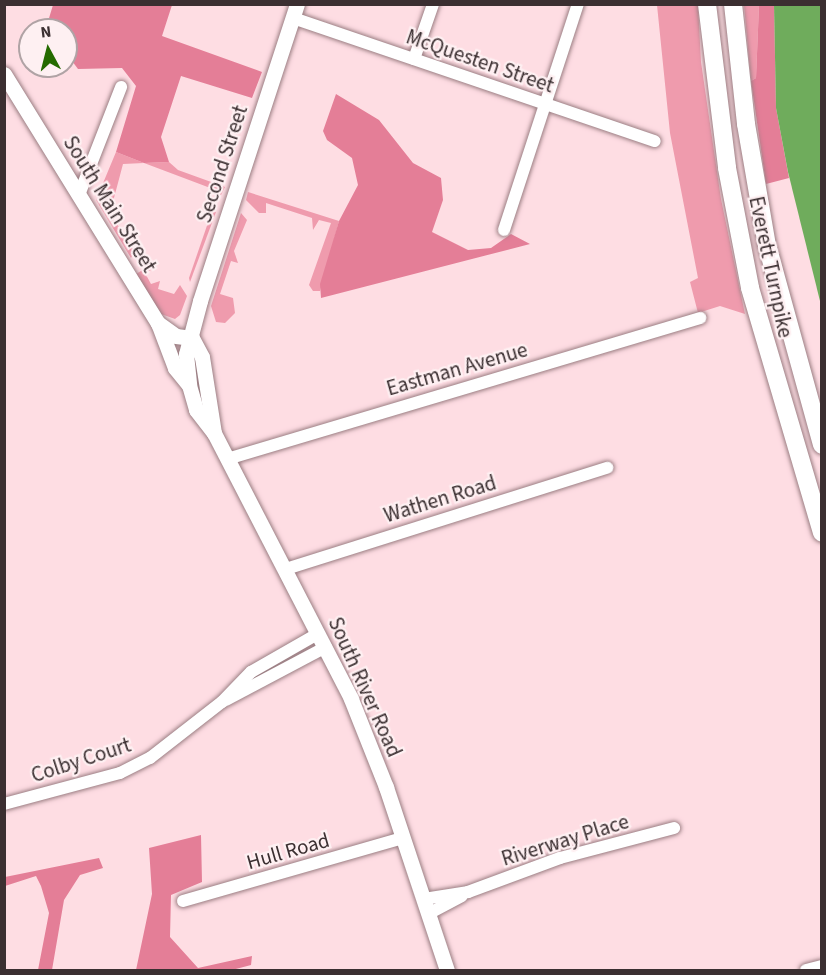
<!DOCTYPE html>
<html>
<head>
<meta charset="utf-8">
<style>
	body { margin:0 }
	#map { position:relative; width:826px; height:975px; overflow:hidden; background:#fedde3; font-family:"Source Sans 3",sans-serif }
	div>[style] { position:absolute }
	.green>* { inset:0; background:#ef9bad }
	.forest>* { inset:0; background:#e47e97 }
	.water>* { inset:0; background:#6fac5c }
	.roads { filter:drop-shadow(0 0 2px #9b7e83) drop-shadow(0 0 2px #9b7e83) }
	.minor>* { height:12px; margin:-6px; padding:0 6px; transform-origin:6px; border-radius:6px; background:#fff }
	.major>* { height:15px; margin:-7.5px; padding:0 7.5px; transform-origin:7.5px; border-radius:7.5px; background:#fff }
	.highway>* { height:18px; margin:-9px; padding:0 9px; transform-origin:9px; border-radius:9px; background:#fff }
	span { translate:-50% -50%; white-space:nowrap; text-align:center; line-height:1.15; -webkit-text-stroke:4.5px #fef0f2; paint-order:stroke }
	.street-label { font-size:21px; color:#3b2f31 }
	.frame { position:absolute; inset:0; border:6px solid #3b2f31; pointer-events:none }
	.north { position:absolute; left:18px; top:18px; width:60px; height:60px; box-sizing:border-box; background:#fef0f2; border:2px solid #b0a3a5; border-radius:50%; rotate:353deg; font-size:16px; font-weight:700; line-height:24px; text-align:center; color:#3b2f31 }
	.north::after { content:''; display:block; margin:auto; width:21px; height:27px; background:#256a00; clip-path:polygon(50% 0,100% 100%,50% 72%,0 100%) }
</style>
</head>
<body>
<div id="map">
	<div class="green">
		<div style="clip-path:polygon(657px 5px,698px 5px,701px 62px,721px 199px,745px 314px,720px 306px,698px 313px,690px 282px,698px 278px,670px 133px)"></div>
		<div style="clip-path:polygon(744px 5px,759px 5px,756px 78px,751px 81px)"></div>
		<div style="clip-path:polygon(116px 152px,144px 163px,169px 162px,178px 170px,225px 187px,221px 195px,215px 195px,213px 189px,144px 163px,123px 164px,110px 213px,135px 252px,131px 258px,96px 200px)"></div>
		<div style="clip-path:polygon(248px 192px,339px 221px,320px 291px,313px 291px,309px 285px,331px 223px,319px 220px,313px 230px,312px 218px,266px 203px,266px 213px,259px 213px,246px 200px)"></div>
		<div style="clip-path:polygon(212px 211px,216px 212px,190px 282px,189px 278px)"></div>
		<div style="clip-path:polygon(241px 213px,247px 220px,234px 251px,238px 263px,231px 261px,220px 294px,233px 298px,235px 313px,225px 323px,216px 322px,211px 306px)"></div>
		<div style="clip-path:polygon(146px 268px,151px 270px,145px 273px,151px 284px,160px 281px,158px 289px,174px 294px,180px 285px,187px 296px,180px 315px,175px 319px,161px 314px,136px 274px)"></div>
	</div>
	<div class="forest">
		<div style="clip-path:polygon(53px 5px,172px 5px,162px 36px,262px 72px,252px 98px,181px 76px,161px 137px,169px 162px,144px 163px,116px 152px,136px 86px,122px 68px,78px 69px,66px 53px,66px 30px,46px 28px)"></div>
		<div style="clip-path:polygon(759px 5px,774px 5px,776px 108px,789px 178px,766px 184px,751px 81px,756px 78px)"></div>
		<div style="clip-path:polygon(336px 94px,379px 120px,413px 163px,441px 178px,443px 200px,432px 232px,468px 250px,491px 248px,511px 234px,530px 244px,321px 298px,320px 284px,339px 221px,358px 185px,352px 158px,327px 140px,323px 131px)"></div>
		<div style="clip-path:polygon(201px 835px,202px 882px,171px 895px,170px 937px,198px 968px,252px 956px,251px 965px,232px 970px,136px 970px,152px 894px,149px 848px)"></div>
		<div style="clip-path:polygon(99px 858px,103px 868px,80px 875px,64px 900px,52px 970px,38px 970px,49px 913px,41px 886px,36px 876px,5px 886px,5px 877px)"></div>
	</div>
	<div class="water">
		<div style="clip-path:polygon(774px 5px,821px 5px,821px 305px,788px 172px,776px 108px)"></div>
	</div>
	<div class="roads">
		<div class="minor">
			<div style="left:293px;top:18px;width:382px;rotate:18.8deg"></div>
			<div style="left:414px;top:59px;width:58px;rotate:-70.9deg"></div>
			<div style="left:79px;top:195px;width:116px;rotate:-68.7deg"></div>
			<div style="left:504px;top:230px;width:238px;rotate:-71.9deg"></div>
			<div style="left:227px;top:459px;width:494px;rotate:-16.6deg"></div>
			<div style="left:286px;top:569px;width:337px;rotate:-17.5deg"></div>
			<div style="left:226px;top:700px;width:113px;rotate:-27.9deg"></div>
			<div style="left:4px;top:804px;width:120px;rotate:-15deg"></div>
			<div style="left:120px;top:773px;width:34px;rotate:-27deg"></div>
			<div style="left:150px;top:758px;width:91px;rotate:-37.9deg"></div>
			<div style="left:222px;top:702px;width:42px;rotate:-46deg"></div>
			<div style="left:251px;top:672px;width:78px;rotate:-29.8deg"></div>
			<div style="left:424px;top:899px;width:45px;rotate:-9deg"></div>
			<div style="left:468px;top:892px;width:98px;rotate:-20.3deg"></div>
			<div style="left:560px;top:858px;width:118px;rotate:-14.7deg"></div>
			<div style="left:183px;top:901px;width:229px;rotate:-16deg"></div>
			<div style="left:428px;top:914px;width:38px;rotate:-28deg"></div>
			<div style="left:806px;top:970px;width:16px;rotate:-14deg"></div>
		</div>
		<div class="major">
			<div style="left:297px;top:4px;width:312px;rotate:108.1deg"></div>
			<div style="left:200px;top:301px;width:55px;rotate:104.8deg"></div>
			<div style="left:186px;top:354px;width:31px;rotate:84deg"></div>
			<div style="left:189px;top:385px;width:26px;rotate:74deg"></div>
			<div style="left:196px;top:410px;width:29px;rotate:52deg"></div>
			<div style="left:214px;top:433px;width:299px;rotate:62.7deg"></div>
			<div style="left:351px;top:699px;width:95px;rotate:68.3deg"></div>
			<div style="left:386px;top:787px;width:193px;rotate:71.6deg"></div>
			<div style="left:4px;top:74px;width:293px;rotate:58.3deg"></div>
			<div style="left:158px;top:323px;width:22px;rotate:36deg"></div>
			<div style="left:176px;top:336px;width:16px;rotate:7deg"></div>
			<div style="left:158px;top:323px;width:48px;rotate:69.3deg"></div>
			<div style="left:175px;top:368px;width:22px;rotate:51deg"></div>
			<div style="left:192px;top:338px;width:21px;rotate:62deg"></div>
			<div style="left:202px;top:357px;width:77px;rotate:81deg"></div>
		</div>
		<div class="highway">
			<div style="left:707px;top:4px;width:165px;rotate:83deg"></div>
			<div style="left:727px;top:168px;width:122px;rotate:79.1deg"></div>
			<div style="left:750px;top:288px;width:255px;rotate:73.6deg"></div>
			<div style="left:733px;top:4px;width:121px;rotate:83.8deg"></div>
			<div style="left:746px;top:124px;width:123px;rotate:80.2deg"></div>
			<div style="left:767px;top:245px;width:207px;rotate:74.6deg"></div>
		</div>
	</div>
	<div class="street-label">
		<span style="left:480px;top:61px;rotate:19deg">McQuesten Street</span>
		<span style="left:222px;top:164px;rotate:-72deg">Second Street</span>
		<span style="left:110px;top:204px;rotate:58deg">South Main Street</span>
		<span style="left:771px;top:267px;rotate:78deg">Everett Turnpike</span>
		<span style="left:457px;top:369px;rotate:-16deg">Eastman Avenue</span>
		<span style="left:440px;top:499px;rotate:-17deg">Wathen Road</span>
		<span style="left:365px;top:687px;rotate:66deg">South River Road</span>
		<span style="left:81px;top:760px;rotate:-18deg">Colby Court</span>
		<span style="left:565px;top:840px;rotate:-17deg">Riverway Place</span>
		<span style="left:288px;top:851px;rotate:-16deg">Hull Road</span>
	</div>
	<div class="frame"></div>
	<div class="north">N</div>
</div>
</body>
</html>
